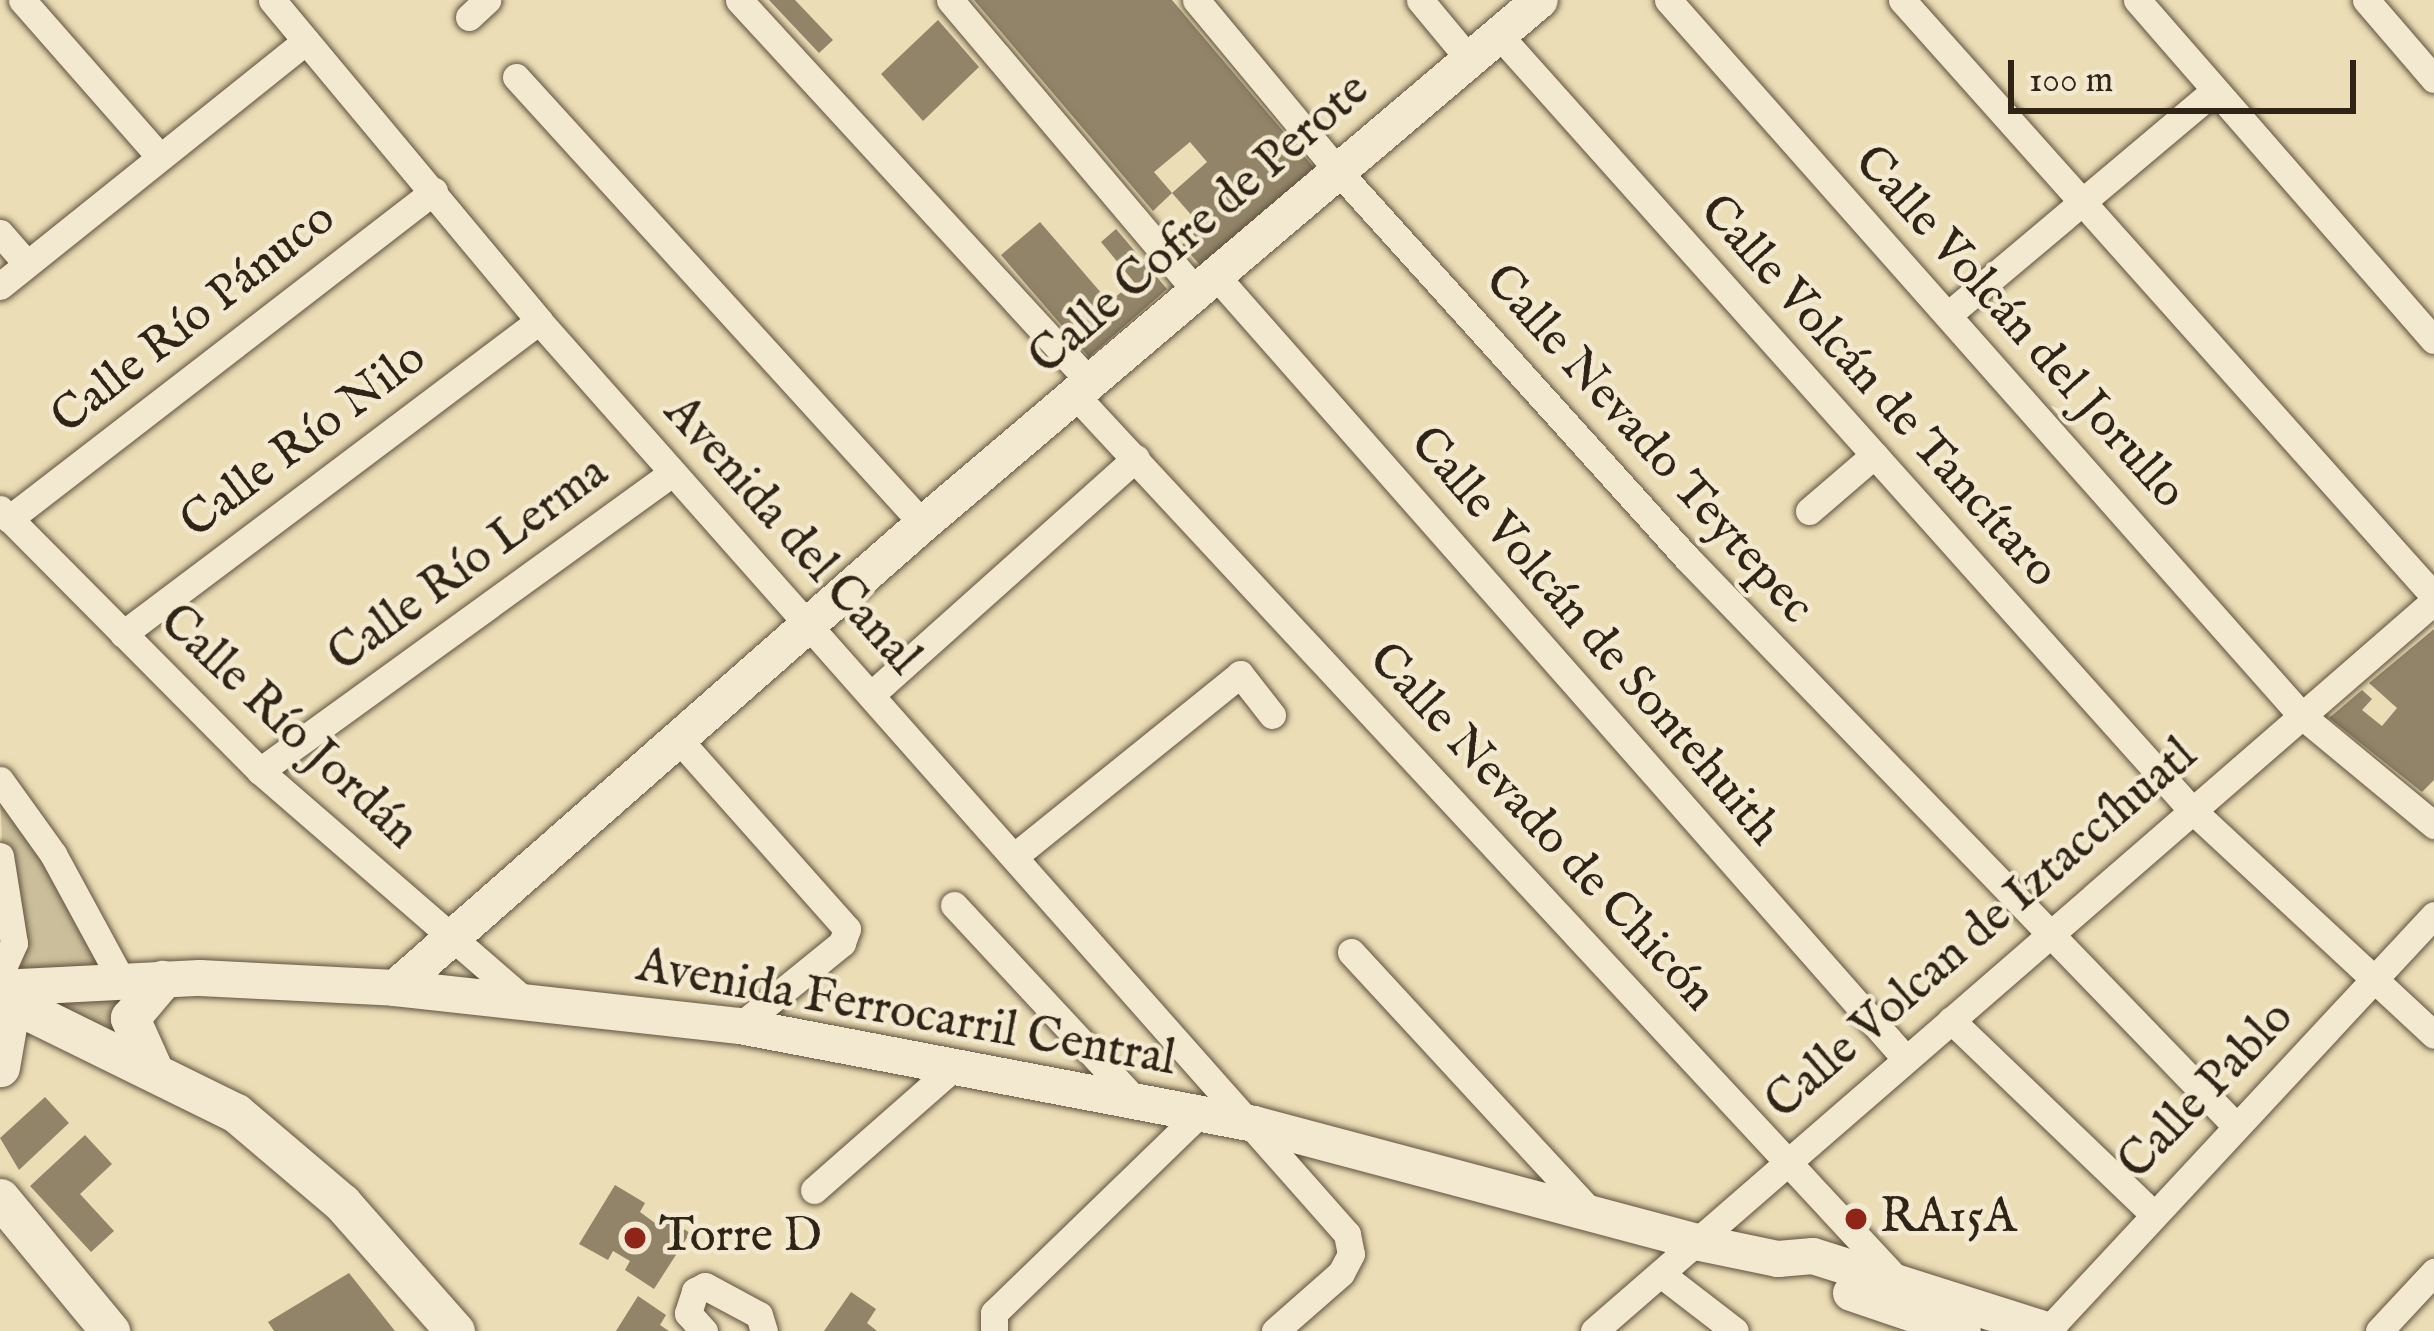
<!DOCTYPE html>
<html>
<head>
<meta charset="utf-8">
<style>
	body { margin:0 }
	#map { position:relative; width:2434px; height:1331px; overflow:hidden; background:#ebddb6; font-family:"IM FELL English",serif }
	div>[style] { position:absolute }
	.green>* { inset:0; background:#cbbe9b }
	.building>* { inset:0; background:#918469 }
	.roads { filter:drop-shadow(0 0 3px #5f523e) drop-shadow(0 0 3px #5f523e) }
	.minor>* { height:27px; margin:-13.5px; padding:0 13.5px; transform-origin:13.5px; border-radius:13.5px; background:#f2e9d0 }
	.tertiary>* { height:36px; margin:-18px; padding:0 18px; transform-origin:18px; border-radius:18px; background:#f2e9d0 }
	.secondary>* { height:39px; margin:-19.5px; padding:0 19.5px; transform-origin:19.5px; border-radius:19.5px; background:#f2e9d0 }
	.dots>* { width:33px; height:33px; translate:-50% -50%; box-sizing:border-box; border:6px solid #f2e9d0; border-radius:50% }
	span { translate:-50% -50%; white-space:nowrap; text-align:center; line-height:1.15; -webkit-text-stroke:9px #f2e9d0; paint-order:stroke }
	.street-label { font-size:48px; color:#302416 }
	.poi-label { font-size:48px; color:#302416 }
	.left { translate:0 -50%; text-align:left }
	.scale { position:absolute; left:2008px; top:60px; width:348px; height:54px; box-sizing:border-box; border:6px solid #302416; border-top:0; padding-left:15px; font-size:36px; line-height:42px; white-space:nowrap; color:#302416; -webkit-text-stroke:9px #f2e9d0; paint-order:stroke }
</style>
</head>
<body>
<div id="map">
	<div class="green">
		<div style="clip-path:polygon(0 780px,121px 980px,127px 1054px,6px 968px)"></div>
	</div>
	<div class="building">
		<div style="clip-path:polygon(769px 0,795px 0,833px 40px,819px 53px)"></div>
		<div style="clip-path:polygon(974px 0,1172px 0,1315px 169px,1201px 266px,1182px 245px,1201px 226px,1172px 193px,1207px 162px,1190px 142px,1154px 172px,1172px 193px,1153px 211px)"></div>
		<div style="clip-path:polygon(938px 20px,979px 67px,923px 121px,881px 74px)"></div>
		<div style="clip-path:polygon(1040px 222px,1109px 302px,1134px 282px,1101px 242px,1116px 229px,1167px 289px,1089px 357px,1001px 255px)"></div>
		<div style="clip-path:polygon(2434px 629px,2434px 780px,2422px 792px,2329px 718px,2362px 690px,2372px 699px,2362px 710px,2382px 726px,2397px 708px,2369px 683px)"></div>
		<div style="clip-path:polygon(45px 1097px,69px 1123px,19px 1170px,0 1138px)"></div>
		<div style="clip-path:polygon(85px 1135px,112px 1164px,80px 1194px,114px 1231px,91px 1252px,30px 1186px)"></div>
		<div style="clip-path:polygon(615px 1185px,645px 1203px,640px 1212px,655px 1223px,661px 1214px,690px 1233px,654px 1289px,625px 1270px,630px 1261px,613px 1251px,608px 1260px,579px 1244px)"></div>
		<div style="clip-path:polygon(349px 1273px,395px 1331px,274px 1331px,268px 1322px)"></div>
		<div style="clip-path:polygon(851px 1292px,876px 1309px,867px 1323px,877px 1331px,824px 1331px)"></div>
		<div style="clip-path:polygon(638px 1296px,666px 1315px,660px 1325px,669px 1331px,616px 1331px)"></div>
	</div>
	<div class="roads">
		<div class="minor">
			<div style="left:22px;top:0;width:209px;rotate:48.7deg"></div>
			<div style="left:272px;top:0;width:418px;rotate:50.2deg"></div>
			<div style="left:539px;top:321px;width:1219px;rotate:48.49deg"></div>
			<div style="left:1347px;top:1234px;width:20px;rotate:79deg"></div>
			<div style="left:1351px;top:1254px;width:21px;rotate:118deg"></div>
			<div style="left:1341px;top:1273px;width:88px;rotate:138.7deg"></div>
			<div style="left:739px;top:0;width:520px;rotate:47.42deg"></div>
			<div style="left:950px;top:0;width:384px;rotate:49.8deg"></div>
			<div style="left:1196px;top:0;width:221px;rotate:50.3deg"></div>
			<div style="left:1337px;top:170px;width:523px;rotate:47.95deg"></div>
			<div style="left:1687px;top:558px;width:789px;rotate:45.98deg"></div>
			<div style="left:1420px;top:0;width:77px;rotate:50.3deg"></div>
			<div style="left:1668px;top:0;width:955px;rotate:48.48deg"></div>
			<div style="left:2301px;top:715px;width:173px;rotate:39.6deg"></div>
			<div style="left:1902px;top:0;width:799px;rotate:48.25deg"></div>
			<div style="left:2137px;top:0;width:451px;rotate:48.9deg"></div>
			<div style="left:2366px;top:0;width:104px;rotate:49.3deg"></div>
			<div style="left:469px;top:17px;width:25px;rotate:-43deg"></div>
			<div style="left:1499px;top:35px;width:1037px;rotate:48.21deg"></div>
			<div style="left:2190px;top:808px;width:333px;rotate:42.9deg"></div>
			<div style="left:516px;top:77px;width:605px;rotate:47.68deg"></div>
			<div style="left:0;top:233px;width:40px;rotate:49deg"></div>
			<div style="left:1216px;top:276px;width:1041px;rotate:48.62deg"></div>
			<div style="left:0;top:286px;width:392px;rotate:-38.7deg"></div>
			<div style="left:1948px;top:315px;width:348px;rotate:-40.1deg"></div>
			<div style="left:1076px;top:396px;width:1208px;rotate:47.11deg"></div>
			<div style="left:0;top:509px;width:369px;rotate:45.2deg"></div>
			<div style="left:260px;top:771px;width:349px;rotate:40.9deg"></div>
			<div style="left:1809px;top:511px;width:86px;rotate:-40.7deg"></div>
			<div style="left:9px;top:519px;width:537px;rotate:-37.66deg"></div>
			<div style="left:123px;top:634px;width:521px;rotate:-36.96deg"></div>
			<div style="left:872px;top:694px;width:354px;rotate:-41.8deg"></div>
			<div style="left:681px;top:742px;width:250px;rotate:48.4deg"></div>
			<div style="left:847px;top:929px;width:15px;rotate:110deg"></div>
			<div style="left:842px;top:943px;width:132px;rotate:140.9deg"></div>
			<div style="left:260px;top:771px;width:508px;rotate:-35.88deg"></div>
			<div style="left:0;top:780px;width:91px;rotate:54.4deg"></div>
			<div style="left:53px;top:854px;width:145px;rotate:61.5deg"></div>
			<div style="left:1016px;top:855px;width:288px;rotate:-38.9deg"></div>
			<div style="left:1240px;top:674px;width:52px;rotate:52deg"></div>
			<div style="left:0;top:856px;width:88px;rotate:80.9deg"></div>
			<div style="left:14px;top:943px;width:34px;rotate:114deg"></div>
			<div style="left:954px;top:905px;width:272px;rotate:47.1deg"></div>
			<div style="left:1351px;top:952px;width:355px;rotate:47.3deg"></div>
			<div style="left:1951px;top:1020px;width:279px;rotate:43.8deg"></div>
			<div style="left:814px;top:1190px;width:188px;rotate:-41.3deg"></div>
			<div style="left:1661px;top:1274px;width:93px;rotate:37.6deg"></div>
			<div style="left:704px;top:1331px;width:24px;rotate:-132deg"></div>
			<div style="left:688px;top:1313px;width:23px;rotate:-72deg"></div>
			<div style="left:695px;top:1291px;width:11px;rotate:-27deg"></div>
			<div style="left:705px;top:1286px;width:61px;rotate:28.2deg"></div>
			<div style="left:759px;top:1315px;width:17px;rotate:73deg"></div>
			<div style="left:994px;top:1331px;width:18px;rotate:-90deg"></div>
			<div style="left:994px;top:1313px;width:284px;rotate:-44.1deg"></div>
			<div style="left:1594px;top:1331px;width:1113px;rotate:-40.99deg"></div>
			<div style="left:2047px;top:1331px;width:568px;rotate:-47.07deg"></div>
			<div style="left:2379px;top:1331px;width:81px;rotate:-47deg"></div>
		</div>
		<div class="tertiary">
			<div style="left:0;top:988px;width:200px;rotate:-2.9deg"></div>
			<div style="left:200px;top:978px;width:195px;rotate:2.9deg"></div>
			<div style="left:395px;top:988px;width:347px;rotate:6.3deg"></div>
			<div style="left:740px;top:1026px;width:523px;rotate:10.79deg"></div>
			<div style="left:1254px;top:1124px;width:457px;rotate:14.9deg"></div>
			<div style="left:1696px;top:1242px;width:84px;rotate:11.7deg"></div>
			<div style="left:1778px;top:1259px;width:35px;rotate:-5deg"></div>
			<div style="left:1813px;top:1256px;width:248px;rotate:17.6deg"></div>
			<div style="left:395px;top:988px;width:703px;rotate:-41.31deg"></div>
			<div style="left:923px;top:524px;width:809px;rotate:-40.34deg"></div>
			<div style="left:1851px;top:1293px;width:118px;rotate:18.7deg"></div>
		</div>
		<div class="secondary">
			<div style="left:0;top:997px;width:263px;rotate:26.2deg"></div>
			<div style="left:236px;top:1113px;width:139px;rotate:40.3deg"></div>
			<div style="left:342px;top:1203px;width:171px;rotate:48.6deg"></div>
			<div style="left:0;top:1011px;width:13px;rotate:51deg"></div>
			<div style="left:8px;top:1021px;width:47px;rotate:99.9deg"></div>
			<div style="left:152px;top:1067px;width:54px;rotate:-114.2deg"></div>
			<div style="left:130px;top:1018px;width:50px;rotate:-49.9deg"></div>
			<div style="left:0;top:1198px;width:173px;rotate:50.4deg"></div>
		</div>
	</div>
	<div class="dots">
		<div style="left:1856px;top:1219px;background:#8f2418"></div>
		<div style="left:635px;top:1238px;background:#8f2418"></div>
	</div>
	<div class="street-label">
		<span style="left:1200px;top:225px;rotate:-41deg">Calle Cofre de Perote</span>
		<span style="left:194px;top:319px;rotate:-38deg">Calle Río Pánuco</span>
		<span style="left:2019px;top:328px;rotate:48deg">Calle Volcán del Jorullo</span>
		<span style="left:1878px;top:392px;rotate:48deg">Calle Volcán de Tancítaro</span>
		<span style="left:304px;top:441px;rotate:-37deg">Calle Río Nilo</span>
		<span style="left:1648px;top:445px;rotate:48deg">Calle Nevado Teytepec</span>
		<span style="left:791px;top:536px;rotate:48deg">Avenida del Canal</span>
		<span style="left:469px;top:565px;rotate:-36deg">Calle Río Lerma</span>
		<span style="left:1594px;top:637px;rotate:49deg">Calle Volcán de Sontehuith</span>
		<span style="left:288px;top:728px;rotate:43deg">Calle Río Jordán</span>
		<span style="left:1541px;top:828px;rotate:47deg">Calle Nevado de Chicón</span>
		<span style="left:1982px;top:930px;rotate:-41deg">Calle Volcan de Iztaccíhuatl</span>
		<span style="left:906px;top:1014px;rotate:10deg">Avenida Ferrocarril Central</span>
		<span style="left:2207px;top:1091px;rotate:-46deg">Calle Pablo</span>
	</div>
	<div class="poi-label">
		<span class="left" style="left:1880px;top:1219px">RA15A</span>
		<span class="left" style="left:659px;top:1238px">Torre D</span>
	</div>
	<div class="scale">100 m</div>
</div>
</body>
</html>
